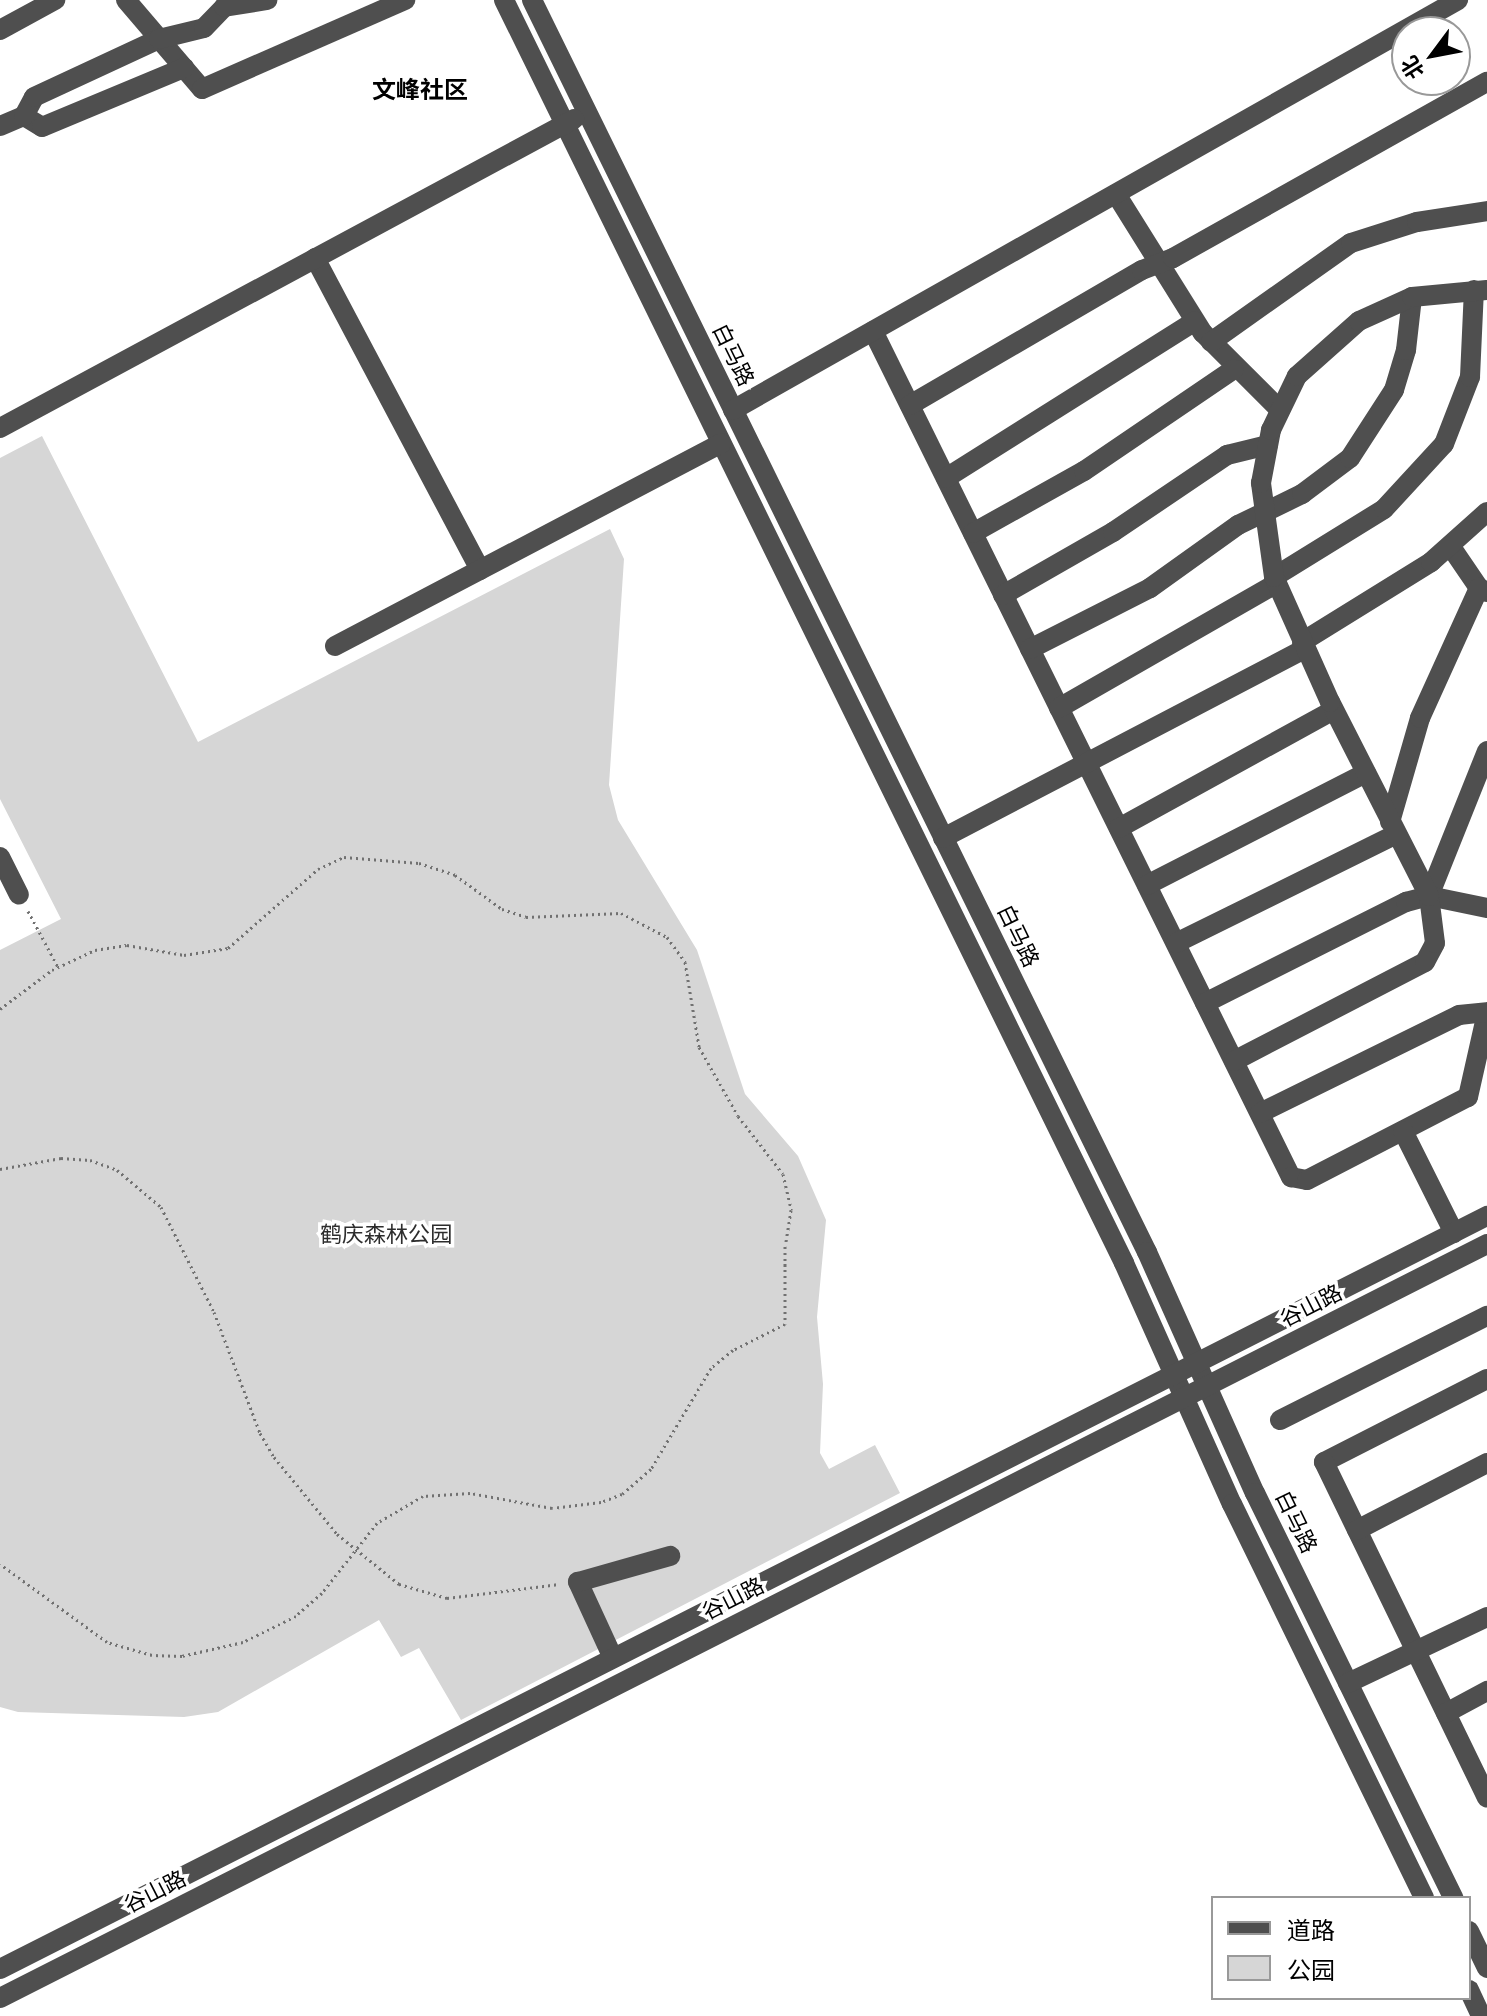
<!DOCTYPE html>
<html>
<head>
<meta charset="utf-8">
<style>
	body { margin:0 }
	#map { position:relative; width:1487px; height:2016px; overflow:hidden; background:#fff; font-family:"PT Sans","Noto Sans SC",sans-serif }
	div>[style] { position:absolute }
	.green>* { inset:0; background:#d6d6d6 }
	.path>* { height:3px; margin-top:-1.5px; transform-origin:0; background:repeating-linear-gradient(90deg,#717171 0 2px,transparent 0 6px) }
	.minor>* { height:20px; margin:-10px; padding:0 10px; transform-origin:10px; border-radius:10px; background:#4f4f4f }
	span { translate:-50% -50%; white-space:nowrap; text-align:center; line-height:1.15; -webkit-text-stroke:7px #fff; paint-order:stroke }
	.street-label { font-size:22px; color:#000 }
	.park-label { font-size:22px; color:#2d2d2d }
	.neighbourhood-label { font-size:24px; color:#000; font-weight:700 }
	.legend { position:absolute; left:1211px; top:1896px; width:260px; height:104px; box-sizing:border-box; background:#fff; border:2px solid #999; margin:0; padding:10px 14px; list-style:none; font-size:24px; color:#000 }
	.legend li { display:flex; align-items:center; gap:16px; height:40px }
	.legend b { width:40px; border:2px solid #999 }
	.north { position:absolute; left:1391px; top:16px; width:80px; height:80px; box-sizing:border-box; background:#fff; border:2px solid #999; border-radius:50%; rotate:238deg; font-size:22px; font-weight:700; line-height:32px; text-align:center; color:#000 }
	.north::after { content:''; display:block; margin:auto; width:28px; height:36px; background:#000; clip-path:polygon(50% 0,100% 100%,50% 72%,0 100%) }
</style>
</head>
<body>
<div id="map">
	<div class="green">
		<div style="clip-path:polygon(42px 436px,198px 742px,610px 529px,624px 559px,609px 785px,618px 820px,697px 950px,745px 1094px,798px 1156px,826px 1220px,817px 1317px,823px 1384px,820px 1453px,829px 1469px,875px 1445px,900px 1493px,461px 1720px,419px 1648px,401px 1657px,379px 1620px,218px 1712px,184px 1717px,18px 1712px,0 1707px,0 950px,61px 919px,0 799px,0 458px)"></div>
	</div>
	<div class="path">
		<div style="left:28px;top:911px;width:64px;rotate:61.8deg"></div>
		<div style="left:0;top:1009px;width:65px;rotate:-36.9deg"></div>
		<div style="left:52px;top:970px;width:47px;rotate:-24.9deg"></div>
		<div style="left:95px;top:950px;width:32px;rotate:-9deg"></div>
		<div style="left:127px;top:945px;width:58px;rotate:10deg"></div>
		<div style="left:184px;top:955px;width:45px;rotate:-9deg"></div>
		<div style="left:228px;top:948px;width:120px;rotate:-41.3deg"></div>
		<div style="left:318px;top:869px;width:29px;rotate:-25deg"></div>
		<div style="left:344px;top:857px;width:75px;rotate:4.6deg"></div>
		<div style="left:419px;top:863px;width:38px;rotate:18deg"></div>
		<div style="left:455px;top:875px;width:58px;rotate:35.9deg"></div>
		<div style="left:502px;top:909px;width:25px;rotate:18deg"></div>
		<div style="left:526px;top:917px;width:95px;rotate:-2.4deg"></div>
		<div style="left:621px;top:913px;width:52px;rotate:27.6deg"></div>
		<div style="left:667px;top:937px;width:31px;rotate:54deg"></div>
		<div style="left:685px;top:962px;width:86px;rotate:80.6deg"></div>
		<div style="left:699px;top:1047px;width:79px;rotate:60.5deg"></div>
		<div style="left:738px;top:1116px;width:73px;rotate:52.2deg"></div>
		<div style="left:783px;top:1174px;width:37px;rotate:77deg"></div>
		<div style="left:791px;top:1210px;width:36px;rotate:99deg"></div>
		<div style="left:785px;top:1246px;width:78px;rotate:90deg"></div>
		<div style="left:785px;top:1324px;width:58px;rotate:153.4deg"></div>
		<div style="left:733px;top:1350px;width:28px;rotate:141deg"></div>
		<div style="left:711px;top:1368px;width:117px;rotate:120.7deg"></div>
		<div style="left:651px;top:1469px;width:38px;rotate:139deg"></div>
		<div style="left:622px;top:1494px;width:22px;rotate:159deg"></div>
		<div style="left:601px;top:1502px;width:49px;rotate:173deg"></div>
		<div style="left:552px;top:1508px;width:83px;rotate:-169.6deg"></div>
		<div style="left:470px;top:1493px;width:47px;rotate:176.3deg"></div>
		<div style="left:423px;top:1496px;width:53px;rotate:149.6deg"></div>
		<div style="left:377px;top:1523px;width:89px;rotate:128.2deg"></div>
		<div style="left:322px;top:1593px;width:35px;rotate:139deg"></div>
		<div style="left:296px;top:1616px;width:59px;rotate:153.9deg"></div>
		<div style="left:243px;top:1642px;width:63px;rotate:167.1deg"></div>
		<div style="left:182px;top:1656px;width:30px;rotate:-178deg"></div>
		<div style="left:152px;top:1655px;width:47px;rotate:-163.9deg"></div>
		<div style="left:107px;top:1642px;width:132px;rotate:-143.9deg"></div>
		<div style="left:0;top:1169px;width:62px;rotate:-10.2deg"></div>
		<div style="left:61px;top:1158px;width:29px;rotate:4deg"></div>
		<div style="left:90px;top:1160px;width:29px;rotate:20deg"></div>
		<div style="left:117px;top:1170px;width:57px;rotate:40.1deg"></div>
		<div style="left:161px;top:1207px;width:118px;rotate:63.2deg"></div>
		<div style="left:214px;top:1312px;width:129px;rotate:69.2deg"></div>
		<div style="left:260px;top:1433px;width:28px;rotate:60deg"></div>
		<div style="left:274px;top:1457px;width:99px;rotate:50.7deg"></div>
		<div style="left:337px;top:1534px;width:80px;rotate:38.9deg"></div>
		<div style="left:399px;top:1584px;width:50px;rotate:16.3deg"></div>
		<div style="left:447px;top:1598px;width:113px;rotate:-7.1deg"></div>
	</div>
	<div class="minor">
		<div style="left:126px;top:0;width:117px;rotate:49.5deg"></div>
		<div style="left:202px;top:89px;width:222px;rotate:-23.7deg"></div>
		<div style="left:504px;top:0;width:1407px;rotate:63.85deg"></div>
		<div style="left:1124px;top:1263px;width:264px;rotate:65.9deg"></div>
		<div style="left:1232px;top:1504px;width:438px;rotate:64deg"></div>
		<div style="left:532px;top:0;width:1395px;rotate:63.84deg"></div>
		<div style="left:1147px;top:1252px;width:264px;rotate:65.9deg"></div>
		<div style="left:1255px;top:1493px;width:451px;rotate:63.9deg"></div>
		<div style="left:0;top:30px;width:63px;rotate:-28.6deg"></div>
		<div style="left:24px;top:116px;width:21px;rotate:31deg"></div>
		<div style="left:42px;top:127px;width:154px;rotate:-22.6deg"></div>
		<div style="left:0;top:126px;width:26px;rotate:-23deg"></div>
		<div style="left:24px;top:116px;width:21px;rotate:-62deg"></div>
		<div style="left:34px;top:97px;width:138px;rotate:-24.9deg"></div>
		<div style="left:159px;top:39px;width:46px;rotate:-13.7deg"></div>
		<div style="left:204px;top:28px;width:29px;rotate:-46deg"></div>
		<div style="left:224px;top:7px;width:44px;rotate:-9.2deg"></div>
		<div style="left:1116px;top:194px;width:164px;rotate:58deg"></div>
		<div style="left:1203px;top:333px;width:107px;rotate:45deg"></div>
		<div style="left:315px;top:258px;width:353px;rotate:62.1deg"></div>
		<div style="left:873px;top:331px;width:944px;rotate:63.71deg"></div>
		<div style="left:1291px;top:1177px;width:16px;rotate:11deg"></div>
		<div style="left:1307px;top:1180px;width:181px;rotate:-27.3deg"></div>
		<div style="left:1468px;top:1097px;width:86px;rotate:-77.3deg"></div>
		<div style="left:1211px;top:342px;width:171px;rotate:-35.3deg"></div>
		<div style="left:1351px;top:243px;width:69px;rotate:-17.7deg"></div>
		<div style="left:1417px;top:222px;width:71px;rotate:-8.9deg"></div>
		<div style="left:910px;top:405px;width:268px;rotate:-30.2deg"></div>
		<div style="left:1142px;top:270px;width:33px;rotate:-21deg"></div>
		<div style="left:1173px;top:258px;width:360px;rotate:-29.3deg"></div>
		<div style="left:733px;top:410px;width:833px;rotate:-29.49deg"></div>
		<div style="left:0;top:428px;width:652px;rotate:-28.29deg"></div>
		<div style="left:946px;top:478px;width:294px;rotate:-32.2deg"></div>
		<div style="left:973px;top:533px;width:127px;rotate:-29.2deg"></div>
		<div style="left:1084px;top:471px;width:181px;rotate:-34.2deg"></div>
		<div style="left:1451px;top:547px;width:50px;rotate:55.7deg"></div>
		<div style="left:1479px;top:588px;width:9px;rotate:27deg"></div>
		<div style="left:1274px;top:577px;width:129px;rotate:-31.7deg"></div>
		<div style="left:1384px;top:509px;width:88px;rotate:-47.3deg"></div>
		<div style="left:1444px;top:444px;width:72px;rotate:-68.8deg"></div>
		<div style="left:1470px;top:377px;width:87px;rotate:-87.4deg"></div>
		<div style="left:1003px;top:595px;width:127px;rotate:-29.8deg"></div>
		<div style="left:1113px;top:532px;width:138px;rotate:-34deg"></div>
		<div style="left:1227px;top:455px;width:42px;rotate:-13.7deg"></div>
		<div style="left:1302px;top:642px;width:152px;rotate:-31.8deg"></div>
		<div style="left:1431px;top:562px;width:75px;rotate:-41.8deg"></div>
		<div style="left:335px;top:646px;width:436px;rotate:-27.7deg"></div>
		<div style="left:1030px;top:649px;width:135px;rotate:-26.9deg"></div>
		<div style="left:1150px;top:588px;width:108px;rotate:-35.6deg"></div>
		<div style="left:1238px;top:525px;width:71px;rotate:-25.8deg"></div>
		<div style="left:1302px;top:494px;width:60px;rotate:-36.9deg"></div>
		<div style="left:1350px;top:458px;width:81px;rotate:-57.1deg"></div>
		<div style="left:1394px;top:390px;width:42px;rotate:-73.3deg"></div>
		<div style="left:1406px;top:350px;width:53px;rotate:-83.5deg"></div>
		<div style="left:1059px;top:708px;width:251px;rotate:-29.8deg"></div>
		<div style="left:1390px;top:822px;width:108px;rotate:-73.9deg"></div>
		<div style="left:1420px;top:718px;width:143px;rotate:-65.6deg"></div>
		<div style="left:1119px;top:828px;width:245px;rotate:-28.8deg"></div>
		<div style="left:943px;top:838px;width:408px;rotate:-27.6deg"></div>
		<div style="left:0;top:857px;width:42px;rotate:63.4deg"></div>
		<div style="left:1147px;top:885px;width:246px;rotate:-27.1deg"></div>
		<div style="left:1429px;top:896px;width:156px;rotate:-68.2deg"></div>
		<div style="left:1176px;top:943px;width:246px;rotate:-26.3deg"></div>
		<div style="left:1205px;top:1003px;width:225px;rotate:-26.7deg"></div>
		<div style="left:1406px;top:902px;width:24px;rotate:-15deg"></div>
		<div style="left:1429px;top:896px;width:59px;rotate:11.7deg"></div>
		<div style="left:1234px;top:1061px;width:215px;rotate:-27.4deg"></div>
		<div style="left:1425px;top:962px;width:21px;rotate:-62deg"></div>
		<div style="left:1435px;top:943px;width:47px;rotate:-97.3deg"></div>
		<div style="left:1429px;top:896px;width:218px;rotate:-117deg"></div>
		<div style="left:1330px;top:702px;width:137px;rotate:-114.1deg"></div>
		<div style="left:1274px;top:577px;width:95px;rotate:-97.9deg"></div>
		<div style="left:1261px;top:483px;width:54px;rotate:-79.3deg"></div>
		<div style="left:1271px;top:430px;width:60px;rotate:-64.3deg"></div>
		<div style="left:1297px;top:376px;width:83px;rotate:-41.6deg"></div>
		<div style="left:1359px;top:321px;width:58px;rotate:-24.4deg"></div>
		<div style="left:1412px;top:297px;width:75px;rotate:-5.3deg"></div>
		<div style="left:1260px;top:1113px;width:222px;rotate:-26.2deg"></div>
		<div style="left:1459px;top:1015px;width:28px;rotate:-6deg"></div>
		<div style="left:1403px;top:1131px;width:114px;rotate:63.4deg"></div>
		<div style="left:1487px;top:1379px;width:183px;rotate:153deg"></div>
		<div style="left:1324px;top:1462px;width:373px;rotate:64.1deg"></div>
		<div style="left:1280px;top:1420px;width:232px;rotate:-26.7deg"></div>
		<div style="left:1357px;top:1530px;width:146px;rotate:-27.3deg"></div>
		<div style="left:613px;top:1658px;width:84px;rotate:-114.7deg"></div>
		<div style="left:578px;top:1582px;width:96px;rotate:-15.8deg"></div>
		<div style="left:1348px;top:1683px;width:154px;rotate:-25.4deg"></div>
		<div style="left:1446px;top:1713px;width:47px;rotate:-28.2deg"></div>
		<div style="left:1469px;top:1931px;width:41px;rotate:64.1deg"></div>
		<div style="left:0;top:1969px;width:1667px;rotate:-26.86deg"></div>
		<div style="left:1469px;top:1990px;width:29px;rotate:65deg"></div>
		<div style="left:0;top:1998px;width:1667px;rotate:-26.89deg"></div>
	</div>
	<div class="street-label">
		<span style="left:733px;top:355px;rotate:64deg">白马路</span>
		<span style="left:1018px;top:936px;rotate:64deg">白马路</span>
		<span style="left:1311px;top:1306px;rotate:-27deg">谷山路</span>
		<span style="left:1296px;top:1522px;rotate:64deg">白马路</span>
		<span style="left:733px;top:1599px;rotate:-27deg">谷山路</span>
		<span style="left:155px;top:1892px;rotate:-27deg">谷山路</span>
	</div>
	<div class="park-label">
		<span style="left:386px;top:1235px">鹤庆森林公园</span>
	</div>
	<div class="neighbourhood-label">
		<span style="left:420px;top:90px">文峰社区</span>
	</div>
	<ul class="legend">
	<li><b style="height:10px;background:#4f4f4f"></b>道路</li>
	<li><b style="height:22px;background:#d6d6d6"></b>公园</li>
	</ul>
	<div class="north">北</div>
</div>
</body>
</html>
